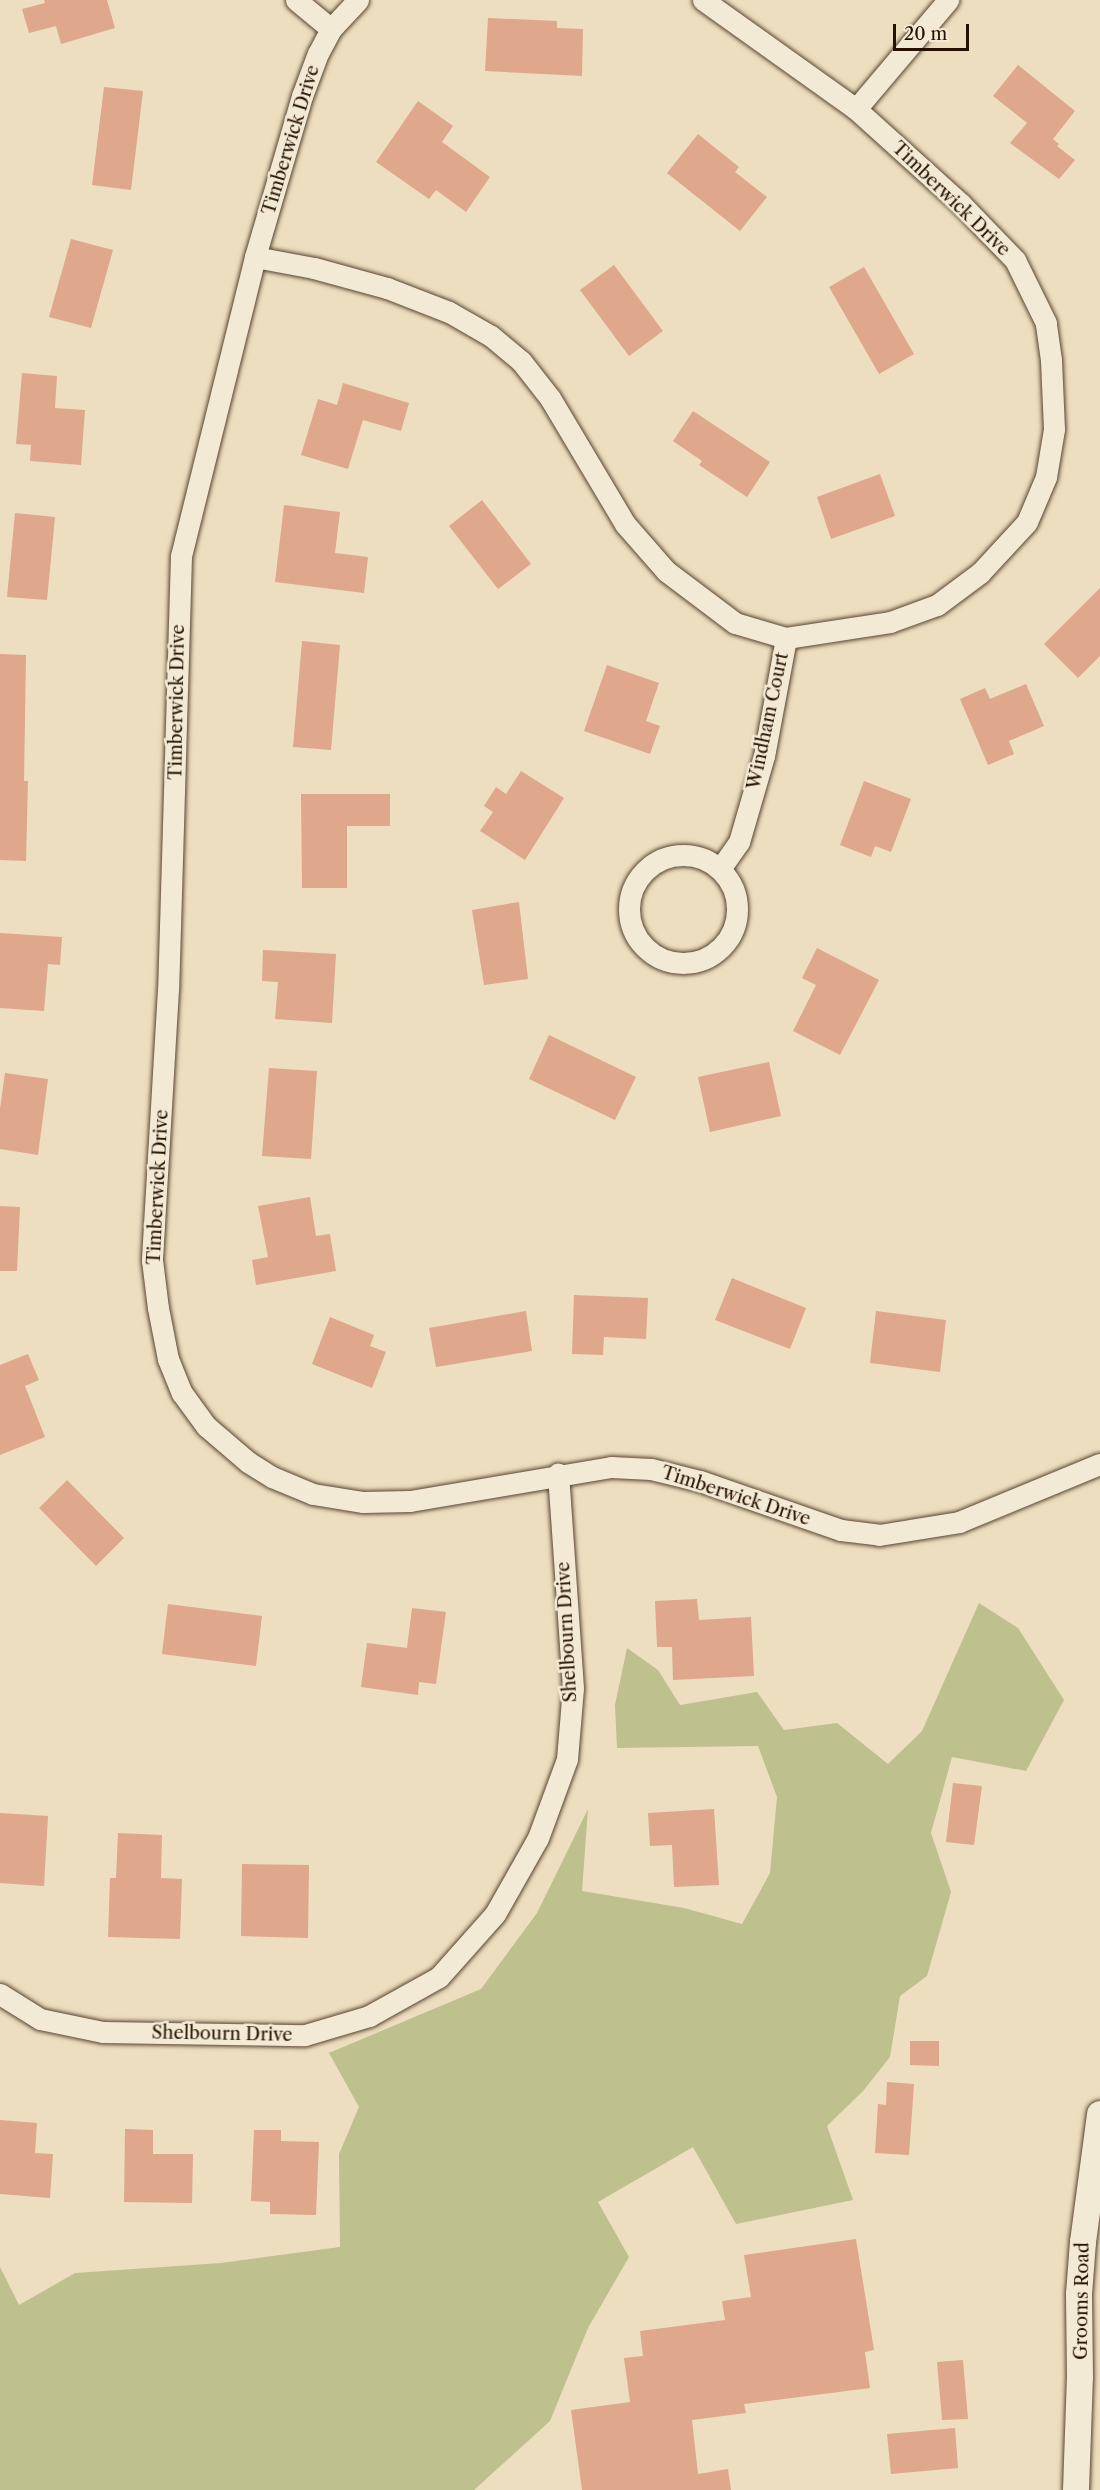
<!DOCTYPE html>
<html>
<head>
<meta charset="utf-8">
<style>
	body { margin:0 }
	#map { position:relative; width:1100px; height:2490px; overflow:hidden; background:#eddebf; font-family:"Libre Caslon Text",serif }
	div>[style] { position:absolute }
	.green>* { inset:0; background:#bec08e }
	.building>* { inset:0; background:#dfa78c }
	.roads { filter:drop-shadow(0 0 2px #584430) drop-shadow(0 0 2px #584430) }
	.minor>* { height:21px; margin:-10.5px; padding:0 10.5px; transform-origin:10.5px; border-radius:10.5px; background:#f3ead5 }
	.minor>.ring { margin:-10.5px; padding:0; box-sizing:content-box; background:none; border:21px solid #f3ead5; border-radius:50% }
	.tertiary>* { height:26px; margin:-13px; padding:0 13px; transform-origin:13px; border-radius:13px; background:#f3ead5 }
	span { translate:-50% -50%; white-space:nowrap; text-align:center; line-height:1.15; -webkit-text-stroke:5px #f3ead5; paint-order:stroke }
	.street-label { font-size:18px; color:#261100 }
	.scale { position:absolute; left:893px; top:24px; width:76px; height:27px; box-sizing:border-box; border:3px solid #261100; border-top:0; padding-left:8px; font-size:18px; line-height:21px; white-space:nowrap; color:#261100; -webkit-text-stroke:4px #f3ead5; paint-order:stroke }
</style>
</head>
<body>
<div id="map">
	<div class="green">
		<div style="clip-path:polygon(979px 1603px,1018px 1628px,1064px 1700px,1026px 1771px,952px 1757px,931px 1833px,951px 1892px,927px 1976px,900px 1996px,890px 2057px,863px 2091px,827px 2126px,853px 2200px,736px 2224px,693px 2147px,598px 2202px,629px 2257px,588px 2328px,550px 2421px,474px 2490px,0 2490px,0 2267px,19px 2305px,75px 2273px,221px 2263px,340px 2247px,339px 2154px,359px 2107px,329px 2053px,481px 1989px,537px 1913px,588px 1809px,582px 1891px,684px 1908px,742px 1924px,770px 1873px,777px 1797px,758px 1746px,617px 1748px,615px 1705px,627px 1648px,658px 1670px,680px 1705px,757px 1692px,784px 1730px,837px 1723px,888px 1764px,922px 1731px)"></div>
	</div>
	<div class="building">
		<div style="clip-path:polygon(44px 0,107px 0,115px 28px,61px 44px,56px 26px,29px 33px,22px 9px,45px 3px)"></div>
		<div style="clip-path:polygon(488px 18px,557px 21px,557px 28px,583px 29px,582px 76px,485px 71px)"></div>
		<div style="clip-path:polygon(1018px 65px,1075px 111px,1053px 139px,1059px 144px,1057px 146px,1075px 160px,1059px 179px,1010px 143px,1027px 123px,993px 96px)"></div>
		<div style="clip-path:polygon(104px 87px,143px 91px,131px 190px,92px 185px)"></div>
		<div style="clip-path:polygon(418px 101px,453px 126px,442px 142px,490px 177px,466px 212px,436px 190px,429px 199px,376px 162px)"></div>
		<div style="clip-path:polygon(698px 134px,739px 167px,735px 172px,767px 197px,740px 231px,667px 173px)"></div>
		<div style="clip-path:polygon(71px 239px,113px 250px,91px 328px,49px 317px)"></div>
		<div style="clip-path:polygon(614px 265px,663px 331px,629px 356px,580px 290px)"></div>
		<div style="clip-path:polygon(864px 267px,914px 354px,879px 374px,829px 287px)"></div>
		<div style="clip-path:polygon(22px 373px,57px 376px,55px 408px,85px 410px,81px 465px,30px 461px,31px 445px,16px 444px)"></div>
		<div style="clip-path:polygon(343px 383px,409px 403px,401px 431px,363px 420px,348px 469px,301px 455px,318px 399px,337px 405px)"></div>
		<div style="clip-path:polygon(693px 411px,770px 462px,747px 497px,699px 465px,702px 461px,673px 441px)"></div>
		<div style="clip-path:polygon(880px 474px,895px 516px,831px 539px,817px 497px)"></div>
		<div style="clip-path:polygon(482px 500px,531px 564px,498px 589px,449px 526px)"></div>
		<div style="clip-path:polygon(284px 505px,340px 512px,335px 553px,368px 557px,364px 593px,275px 582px)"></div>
		<div style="clip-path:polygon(15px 513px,55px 517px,47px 600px,7px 597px)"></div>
		<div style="clip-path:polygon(1100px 588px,1100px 656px,1078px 678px,1044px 644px)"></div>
		<div style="clip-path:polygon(302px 641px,340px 645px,331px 750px,293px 747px)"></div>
		<div style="clip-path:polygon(0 654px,26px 655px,24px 781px,28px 781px,26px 861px,0 860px)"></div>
		<div style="clip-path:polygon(607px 665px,659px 683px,646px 721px,660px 726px,650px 754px,584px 731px)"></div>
		<div style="clip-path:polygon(1026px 684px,1044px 726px,1009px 741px,1014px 754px,988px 765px,960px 699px,985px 688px,990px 699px)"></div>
		<div style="clip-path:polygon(521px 771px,564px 798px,525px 860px,480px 831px,493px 812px,484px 806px,496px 787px,506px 794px)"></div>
		<div style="clip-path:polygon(864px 781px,911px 799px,891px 852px,875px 846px,871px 857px,840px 845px)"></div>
		<div style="clip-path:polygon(301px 794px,390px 794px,390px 826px,347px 826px,347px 888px,302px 888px)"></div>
		<div style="clip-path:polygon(519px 902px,528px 979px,484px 985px,472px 910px)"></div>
		<div style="clip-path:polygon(0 933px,62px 937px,60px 965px,48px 964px,44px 1011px,0 1008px)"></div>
		<div style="clip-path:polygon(817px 948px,879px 980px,840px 1055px,793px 1031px,816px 985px,802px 978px)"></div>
		<div style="clip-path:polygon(263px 950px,336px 954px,332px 1023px,275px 1019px,278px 982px,262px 981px)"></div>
		<div style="clip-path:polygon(549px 1035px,636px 1077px,615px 1120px,529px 1079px)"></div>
		<div style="clip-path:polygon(769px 1062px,781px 1116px,710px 1132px,698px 1077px)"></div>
		<div style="clip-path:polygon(269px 1068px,317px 1071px,311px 1159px,262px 1156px)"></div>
		<div style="clip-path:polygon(5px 1073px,48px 1079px,38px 1155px,0 1149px,0 1109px)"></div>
		<div style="clip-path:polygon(310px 1197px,316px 1236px,330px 1234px,336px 1271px,256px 1285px,252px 1260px,268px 1257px,258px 1206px)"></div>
		<div style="clip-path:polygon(0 1206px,20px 1207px,17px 1271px,0 1271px)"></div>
		<div style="clip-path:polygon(732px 1278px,806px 1308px,790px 1349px,715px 1320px)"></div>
		<div style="clip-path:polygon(574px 1295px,648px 1298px,646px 1339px,604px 1337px,603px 1355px,572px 1354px)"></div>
		<div style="clip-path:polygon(526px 1311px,532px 1351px,436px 1367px,429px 1328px)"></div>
		<div style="clip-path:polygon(876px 1311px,946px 1320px,940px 1372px,870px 1363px)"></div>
		<div style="clip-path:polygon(330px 1317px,374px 1335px,370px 1346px,386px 1352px,372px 1388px,312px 1364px)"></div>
		<div style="clip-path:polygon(28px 1354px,39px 1380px,25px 1386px,45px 1437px,0 1455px,0 1365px)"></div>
		<div style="clip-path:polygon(67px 1480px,124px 1538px,96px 1566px,39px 1508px)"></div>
		<div style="clip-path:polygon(697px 1599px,699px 1620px,751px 1617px,754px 1676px,673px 1680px,672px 1647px,657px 1647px,655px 1601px)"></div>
		<div style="clip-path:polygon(168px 1604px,262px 1616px,256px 1666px,162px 1654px)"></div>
		<div style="clip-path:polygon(412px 1608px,446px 1612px,436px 1684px,419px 1682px,418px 1695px,361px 1687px,367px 1643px,407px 1648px)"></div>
		<div style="clip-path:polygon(953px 1783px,982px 1786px,974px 1845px,946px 1842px)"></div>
		<div style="clip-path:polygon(714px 1809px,719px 1885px,674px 1887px,672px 1845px,650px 1846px,648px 1813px)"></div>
		<div style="clip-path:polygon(0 1813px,48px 1816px,44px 1886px,0 1883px)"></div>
		<div style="clip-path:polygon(118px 1833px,162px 1835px,161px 1878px,182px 1879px,180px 1939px,108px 1937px,110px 1878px,116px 1878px)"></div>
		<div style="clip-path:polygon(242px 1864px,309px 1865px,308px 1938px,241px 1936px)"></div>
		<div style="clip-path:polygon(910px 2041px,939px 2041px,939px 2066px,910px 2065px)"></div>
		<div style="clip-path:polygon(887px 2082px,914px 2084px,909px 2155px,875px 2153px,878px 2104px,886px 2105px)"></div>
		<div style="clip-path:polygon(0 2120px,37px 2123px,35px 2153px,53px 2154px,50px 2198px,0 2194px)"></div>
		<div style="clip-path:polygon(125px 2129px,153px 2130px,153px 2154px,193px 2154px,192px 2203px,124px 2202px)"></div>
		<div style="clip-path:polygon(254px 2130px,281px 2130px,281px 2141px,319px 2142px,316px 2215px,270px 2214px,270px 2202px,251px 2201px)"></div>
		<div style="clip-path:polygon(856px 2239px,874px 2350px,865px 2352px,870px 2388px,744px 2404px,746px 2413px,692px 2420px,698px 2474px,728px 2469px,731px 2490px,582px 2490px,571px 2410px,630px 2402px,624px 2358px,643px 2356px,640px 2331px,725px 2320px,722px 2301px,751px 2297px,744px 2255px)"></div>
		<div style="clip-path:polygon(963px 2360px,968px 2419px,942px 2420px,937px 2362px)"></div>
		<div style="clip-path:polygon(955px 2428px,958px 2468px,891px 2474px,887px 2434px)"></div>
	</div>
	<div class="roads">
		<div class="minor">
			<div style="left:296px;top:0;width:45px;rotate:39.6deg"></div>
			<div style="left:358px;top:0;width:40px;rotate:133deg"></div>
			<div style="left:331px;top:29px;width:27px;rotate:118deg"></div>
			<div style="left:318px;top:53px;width:46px;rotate:110.4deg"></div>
			<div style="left:302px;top:96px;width:168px;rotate:106.3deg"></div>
			<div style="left:255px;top:257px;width:308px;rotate:103.9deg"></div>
			<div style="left:181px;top:556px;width:433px;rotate:91.7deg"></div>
			<div style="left:168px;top:989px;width:271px;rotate:93.4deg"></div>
			<div style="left:152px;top:1260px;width:48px;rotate:82.9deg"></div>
			<div style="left:158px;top:1308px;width:52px;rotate:78.9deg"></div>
			<div style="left:168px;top:1359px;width:37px;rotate:68deg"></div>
			<div style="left:182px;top:1393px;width:41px;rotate:54deg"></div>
			<div style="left:206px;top:1426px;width:55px;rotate:40.6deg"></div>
			<div style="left:248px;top:1462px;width:28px;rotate:32deg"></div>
			<div style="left:272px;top:1477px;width:44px;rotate:22.5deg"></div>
			<div style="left:313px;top:1494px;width:51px;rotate:9.1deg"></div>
			<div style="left:363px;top:1502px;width:47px;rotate:-1.2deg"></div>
			<div style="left:410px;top:1501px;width:204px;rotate:-9.6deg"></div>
			<div style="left:611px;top:1467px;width:40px;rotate:2.9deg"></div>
			<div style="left:651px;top:1469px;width:50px;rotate:13.8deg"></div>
			<div style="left:700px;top:1481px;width:149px;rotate:19.2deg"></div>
			<div style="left:841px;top:1530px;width:38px;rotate:7deg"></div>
			<div style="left:879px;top:1535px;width:81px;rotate:-9.2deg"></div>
			<div style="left:959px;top:1522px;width:152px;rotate:-22.4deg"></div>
			<div style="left:856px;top:109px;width:143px;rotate:-49.8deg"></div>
			<div style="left:255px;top:257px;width:60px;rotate:10.6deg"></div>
			<div style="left:314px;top:268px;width:76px;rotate:15.3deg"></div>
			<div style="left:387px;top:288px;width:66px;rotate:21.2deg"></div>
			<div style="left:449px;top:312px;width:48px;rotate:29.7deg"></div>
			<div style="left:491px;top:336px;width:39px;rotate:40deg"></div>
			<div style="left:521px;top:361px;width:47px;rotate:51.9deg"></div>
			<div style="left:550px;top:398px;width:147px;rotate:59.2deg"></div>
			<div style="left:625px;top:524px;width:62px;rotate:48.9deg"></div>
			<div style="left:666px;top:571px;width:86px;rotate:37deg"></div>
			<div style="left:735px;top:623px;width:53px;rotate:16.4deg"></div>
			<div style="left:786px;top:638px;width:105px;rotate:-8.7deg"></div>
			<div style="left:890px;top:622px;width:50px;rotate:-19.9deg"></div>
			<div style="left:937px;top:605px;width:54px;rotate:-36.7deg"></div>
			<div style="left:980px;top:573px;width:69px;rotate:-47.3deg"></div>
			<div style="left:1027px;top:522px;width:49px;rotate:-67.1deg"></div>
			<div style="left:1046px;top:477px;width:49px;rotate:-80.5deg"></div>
			<div style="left:1054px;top:429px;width:69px;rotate:-92.5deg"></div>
			<div style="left:1051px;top:360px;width:37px;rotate:-98deg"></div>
			<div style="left:1046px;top:323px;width:70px;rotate:-116.2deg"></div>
			<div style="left:1015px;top:260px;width:78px;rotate:-134deg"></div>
			<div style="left:961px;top:204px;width:142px;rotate:-137.9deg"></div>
			<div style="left:856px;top:109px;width:188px;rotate:-144.5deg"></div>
			<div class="ring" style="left:629px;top:855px;width:87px;height:87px"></div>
			<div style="left:720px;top:869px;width:33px;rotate:-55deg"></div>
			<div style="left:739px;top:842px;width:90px;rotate:-73.8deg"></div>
			<div style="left:764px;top:756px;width:120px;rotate:-79.4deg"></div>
			<div style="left:0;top:1994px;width:47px;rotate:32deg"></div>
			<div style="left:40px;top:2019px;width:64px;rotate:11.7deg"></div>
			<div style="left:103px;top:2032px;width:202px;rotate:0.9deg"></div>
			<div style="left:305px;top:2035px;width:67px;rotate:-16.5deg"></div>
			<div style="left:369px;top:2016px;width:80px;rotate:-29.1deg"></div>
			<div style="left:439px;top:1977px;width:84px;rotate:-48.4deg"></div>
			<div style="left:495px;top:1914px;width:87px;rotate:-60.5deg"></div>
			<div style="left:538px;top:1838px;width:84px;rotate:-69.8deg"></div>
			<div style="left:567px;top:1759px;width:71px;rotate:-85.2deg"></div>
			<div style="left:573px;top:1688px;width:215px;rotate:-94deg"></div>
		</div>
		<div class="tertiary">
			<div style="left:1076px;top:2490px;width:112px;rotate:-88deg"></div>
			<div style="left:1080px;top:2378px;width:84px;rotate:-90.7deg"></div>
			<div style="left:1079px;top:2294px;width:52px;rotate:-85.6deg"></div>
			<div style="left:1083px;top:2242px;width:129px;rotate:-82.4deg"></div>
		</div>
	</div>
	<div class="street-label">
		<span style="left:291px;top:140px;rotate:-73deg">Timberwick Drive</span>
		<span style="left:951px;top:199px;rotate:44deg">Timberwick Drive</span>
		<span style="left:177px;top:702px;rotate:-89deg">Timberwick Drive</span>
		<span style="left:768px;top:721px;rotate:-78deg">Windham Court</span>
		<span style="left:158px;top:1187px;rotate:-87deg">Timberwick Drive</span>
		<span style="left:736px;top:1496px;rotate:18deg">Timberwick Drive</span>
		<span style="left:567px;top:1632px;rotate:-93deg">Shelbourn Drive</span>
		<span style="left:222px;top:2034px;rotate:1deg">Shelbourn Drive</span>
		<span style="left:1082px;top:2301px;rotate:-89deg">Grooms Road</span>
	</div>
	<div class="scale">20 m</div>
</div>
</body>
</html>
